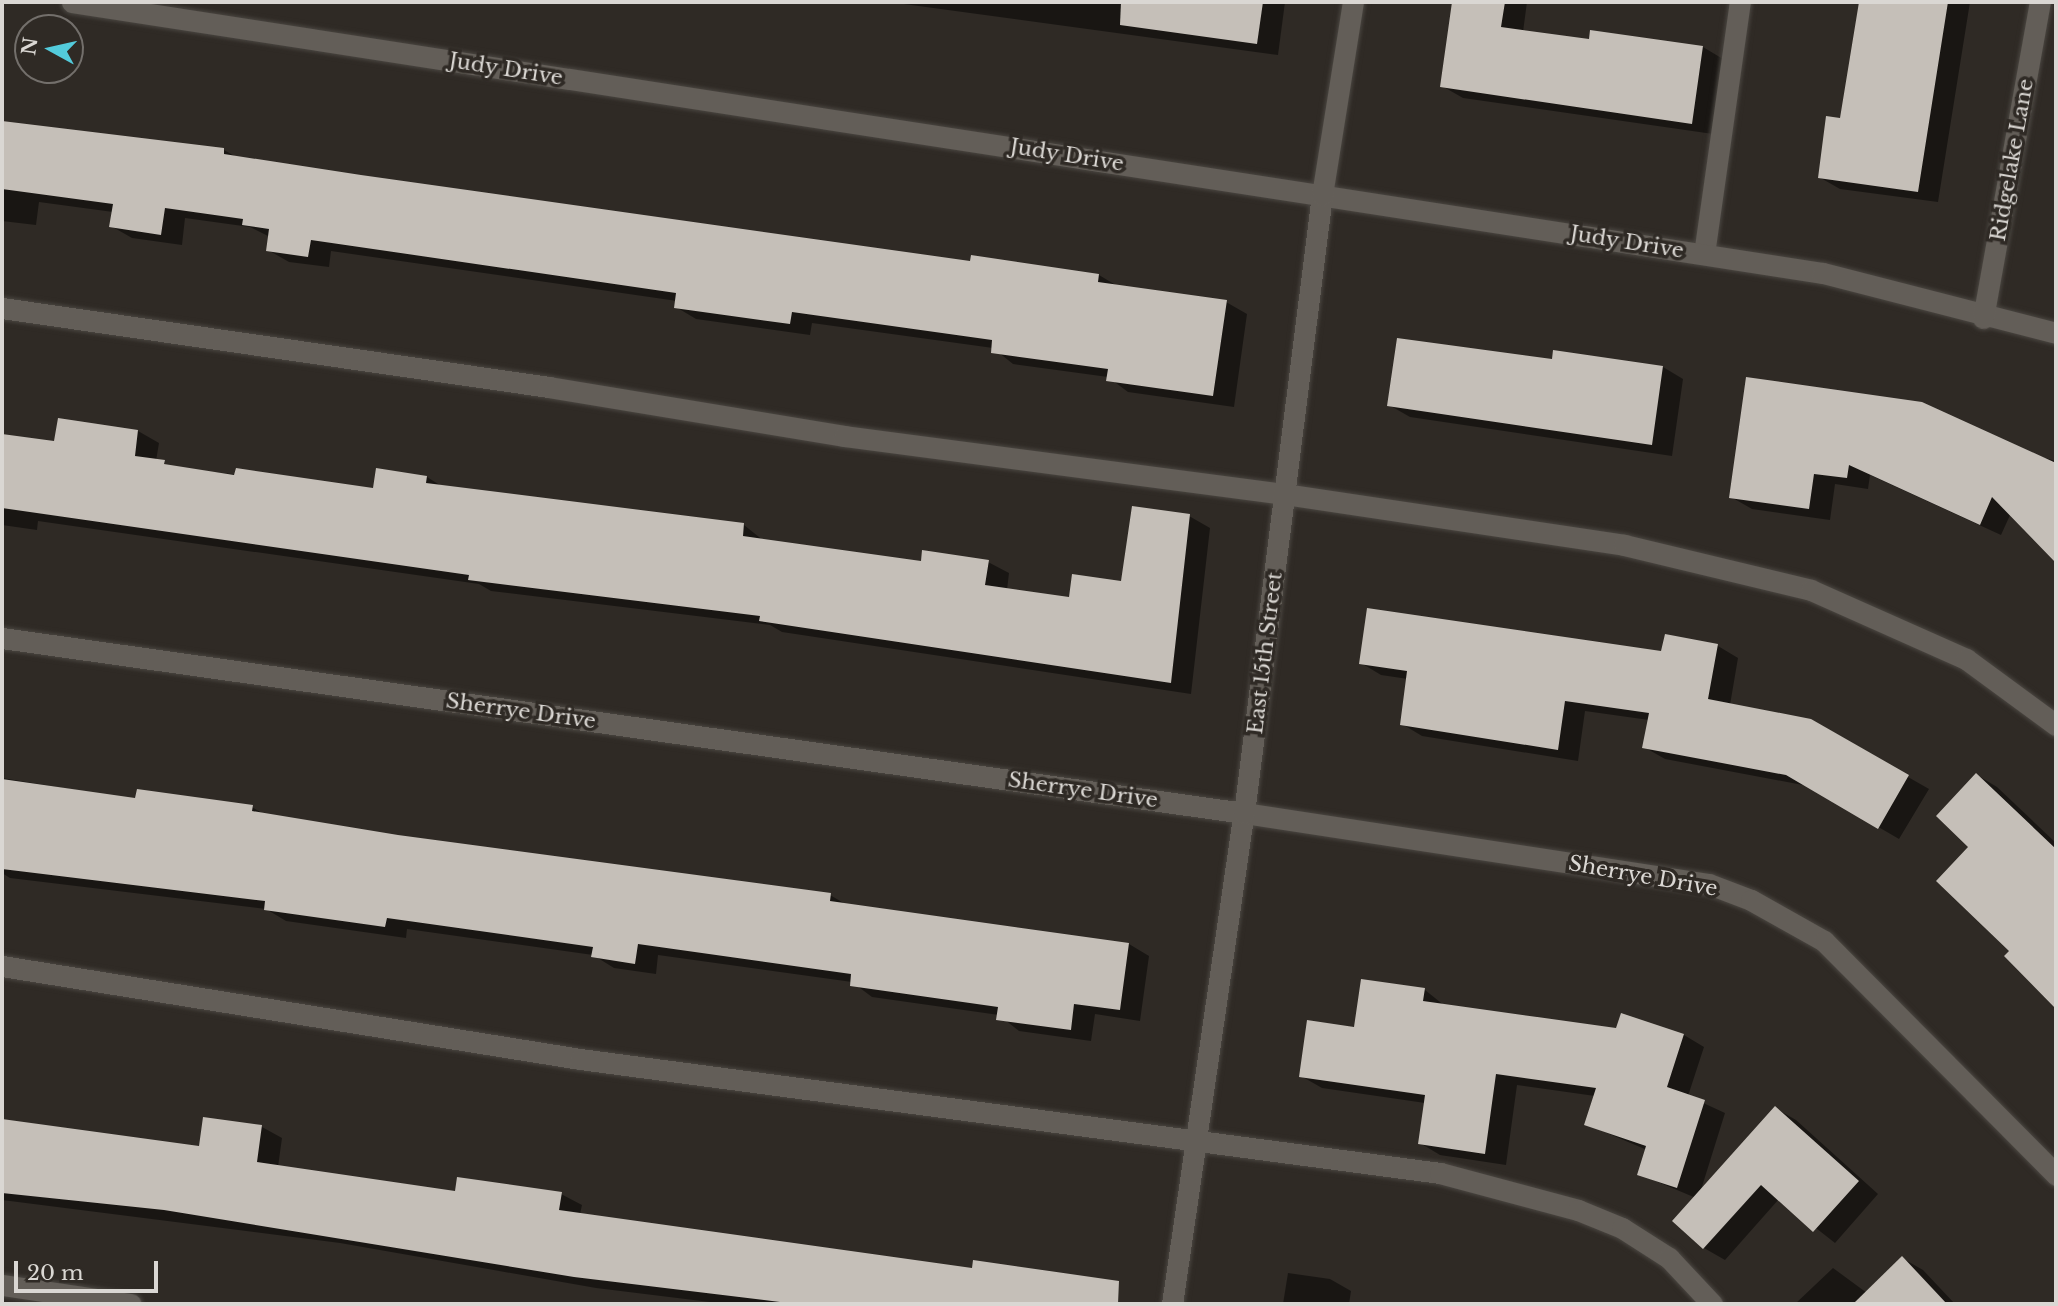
<!DOCTYPE html>
<html>
<head>
<meta charset="utf-8">
<style>
	body { margin:0 }
	#map { position:relative; width:2058px; height:1306px; overflow:hidden; background:#2f2a25; font-family:"Libre Baskerville",serif }
	div>[style] { position:absolute }
	.shadow>* { inset:0; background:#0007 }
	.building>* { inset:0; background:#c5bfb8 }
	.roads { filter:drop-shadow(0 0 2px #4a4641) drop-shadow(0 0 2px #4a4641) }
	.lane>* { height:21px; margin:-10.5px; padding:0 10.5px; transform-origin:10.5px; border-radius:10.5px; background:#635e58 }
	.street>* { height:21px; margin:-10.5px; padding:0 10.5px; transform-origin:10.5px; border-radius:10.5px; background:#635e58 }
	span { translate:-50% -50%; white-space:nowrap; text-align:center; line-height:1.15; -webkit-text-stroke:7px #2f2a25; paint-order:stroke }
	.street-label { font-size:21px; color:#dad7d3 }
	.frame { position:absolute; inset:0; border:4px solid #dad7d3; pointer-events:none }
	.north { position:absolute; left:14px; top:14px; width:70px; height:70px; box-sizing:border-box; background:#2f2a25; border:2px solid #736f6b; border-radius:50%; rotate:278deg; font-size:19px; font-weight:700; line-height:28px; text-align:center; color:#dad7d3 }
	.north::after { content:''; display:block; margin:auto; width:24px; height:32px; background:#53cbdb; clip-path:polygon(50% 0,100% 100%,50% 72%,0 100%) }
	.scale { position:absolute; left:14px; top:1261px; width:144px; height:32px; box-sizing:border-box; border:4px solid #dad7d3; border-top:0; padding-left:9px; font-size:21px; line-height:24px; white-space:nowrap; color:#dad7d3; -webkit-text-stroke:5px #2f2a25; paint-order:stroke }
</style>
</head>
<body>
<div id="map">
	<div class="shadow">
		<div style="clip-path:polygon(889px 2px,1285px 2px,1278px 55px)"></div>
		<div style="clip-path:polygon(1462px 2px,1527px 2px,1523px 32px,1591px 41px,1703px 47px,1723px 59px,1713px 134px,1463px 98px,1442px 86px)"></div>
		<div style="clip-path:polygon(1860px 2px,1970px 2px,1938px 202px,1840px 189px,1819px 177px,1842px 120px)"></div>
		<div style="clip-path:polygon(2px 123px,224px 150px,238px 158px,971px 263px,1099px 275px,1119px 287px,1226px 302px,1247px 314px,1234px 407px,1128px 392px,1108px 377px,1013px 364px,993px 348px,812px 323px,810px 335px,696px 319px,676px 307px,677px 301px,331px 251px,329px 267px,289px 262px,268px 250px,270px 237px,250px 227px,185px 218px,182px 245px,132px 238px,111px 226px,113px 212px,39px 202px,36px 225px,2px 221px)"></div>
		<div style="clip-path:polygon(1554px 361px,1663px 367px,1683px 379px,1672px 456px,1410px 417px,1389px 405px)"></div>
		<div style="clip-path:polygon(1748px 379px,2056px 461px,2056px 560px,2011px 513px,2001px 535px,1870px 475px,1868px 489px,1835px 484px,1830px 520px,1752px 509px,1731px 497px)"></div>
		<div style="clip-path:polygon(59px 420px,138px 431px,159px 443px,156px 461px,174px 468px,375px 489px,427px 477px,443px 487px,744px 525px,764px 541px,922px 563px,988px 562px,1009px 573px,1007px 590px,1070px 599px,1123px 582px,1189px 516px,1210px 528px,1191px 694px,782px 632px,770px 625px,491px 591px,479px 584px,38px 521px,37px 530px,2px 525px,2px 435px,56px 443px)"></div>
		<div style="clip-path:polygon(1666px 636px,1718px 646px,1738px 658px,1730px 705px,1810px 721px,1929px 789px,1899px 839px,1808px 786px,1665px 759px,1644px 747px,1649px 720px,1585px 711px,1578px 761px,1422px 736px,1402px 724px,1408px 679px,1381px 675px,1361px 663px,1663px 653px)"></div>
		<div style="clip-path:polygon(1977px 775px,1997px 787px,2056px 843px,2056px 1003px,2012px 951px,1971px 847px)"></div>
		<div style="clip-path:polygon(2px 778px,137px 800px,252px 807px,265px 815px,398px 836px,830px 895px,847px 905px,1129px 944px,1149px 956px,1140px 1021px,1095px 1014px,1091px 1041px,1019px 1031px,999px 1015px,872px 997px,852px 982px,658px 955px,656px 974px,614px 968px,593px 955px,407px 929px,406px 938px,286px 921px,266px 909px,10px 878px,2px 873px)"></div>
		<div style="clip-path:polygon(1425px 990px,1445px 1006px,1617px 1030px,1622px 1015px,1684px 1035px,1704px 1047px,1688px 1096px,1725px 1113px,1700px 1193px,1775px 1108px,1796px 1120px,1878px 1194px,1835px 1243px,1779px 1199px,1725px 1260px,1704px 1248px,1696px 1198px,1639px 1174px,1647px 1150px,1586px 1124px,1595px 1096px,1517px 1085px,1506px 1165px,1440px 1155px,1420px 1143px,1425px 1103px,1322px 1088px,1301px 1076px,1356px 1029px)"></div>
		<div style="clip-path:polygon(2px 1120px,201px 1148px,262px 1127px,282px 1138px,278px 1167px,457px 1193px,561px 1194px,582px 1205px,580px 1214px,1099px 1289px,1097px 1304px,726px 1304px,596px 1288px,340px 1243px,2px 1200px)"></div>
		<div style="clip-path:polygon(1902px 1258px,1923px 1270px,1955px 1304px,1795px 1304px,1833px 1268px,1867px 1293px)"></div>
		<div style="clip-path:polygon(1288px 1273px,1330px 1279px,1351px 1291px,1349px 1304px,1283px 1304px)"></div>
	</div>
	<div class="building">
		<div style="clip-path:polygon(1121px 2px,1263px 2px,1257px 44px,1120px 25px)"></div>
		<div style="clip-path:polygon(1452px 2px,1505px 2px,1501px 27px,1589px 39px,1590px 30px,1703px 46px,1692px 124px,1440px 87px)"></div>
		<div style="clip-path:polygon(1859px 2px,1948px 2px,1918px 192px,1818px 178px,1826px 116px,1840px 118px)"></div>
		<div style="clip-path:polygon(2px 121px,224px 148px,224px 154px,361px 175px,970px 261px,971px 255px,1099px 274px,1098px 282px,1227px 300px,1213px 396px,1106px 381px,1108px 369px,991px 353px,992px 340px,792px 312px,790px 324px,674px 308px,676px 293px,311px 240px,308px 257px,266px 251px,269px 229px,242px 225px,243px 219px,165px 208px,161px 235px,109px 227px,113px 204px,2px 189px)"></div>
		<div style="clip-path:polygon(1397px 338px,1552px 359px,1553px 350px,1663px 366px,1652px 445px,1387px 406px)"></div>
		<div style="clip-path:polygon(1746px 377px,1922px 402px,2056px 463px,2056px 563px,1992px 497px,1980px 525px,1849px 465px,1847px 478px,1814px 474px,1809px 509px,1729px 498px)"></div>
		<div style="clip-path:polygon(58px 418px,138px 430px,135px 456px,165px 460px,164px 464px,234px 475px,236px 468px,373px 488px,376px 468px,427px 476px,426px 483px,744px 523px,743px 536px,921px 561px,922px 550px,989px 560px,985px 585px,1069px 597px,1072px 574px,1121px 581px,1132px 506px,1190px 514px,1171px 683px,759px 621px,760px 616px,468px 580px,469px 575px,2px 508px,2px 434px,54px 441px)"></div>
		<div style="clip-path:polygon(1367px 608px,1661px 651px,1665px 634px,1718px 644px,1708px 699px,1811px 719px,1909px 775px,1878px 829px,1786px 775px,1642px 748px,1649px 713px,1565px 701px,1558px 750px,1400px 725px,1407px 671px,1359px 664px)"></div>
		<div style="clip-path:polygon(1976px 773px,2056px 849px,2056px 1009px,2004px 956px,2009px 951px,1936px 881px,1968px 847px,1936px 816px)"></div>
		<div style="clip-path:polygon(2px 779px,135px 798px,137px 789px,253px 805px,252px 811px,398px 835px,831px 893px,830px 901px,1129px 943px,1120px 1010px,1074px 1004px,1071px 1030px,996px 1020px,998px 1007px,850px 986px,851px 974px,638px 944px,635px 964px,591px 957px,593px 947px,387px 918px,385px 927px,264px 910px,265px 901px,2px 869px)"></div>
		<div style="clip-path:polygon(1361px 979px,1425px 988px,1423px 1001px,1616px 1028px,1621px 1013px,1684px 1034px,1667px 1087px,1705px 1100px,1677px 1188px,1637px 1175px,1646px 1146px,1584px 1125px,1596px 1088px,1496px 1074px,1485px 1154px,1418px 1144px,1425px 1095px,1299px 1077px,1307px 1020px,1354px 1027px)"></div>
		<div style="clip-path:polygon(1775px 1106px,1859px 1181px,1813px 1232px,1761px 1185px,1703px 1249px,1672px 1221px)"></div>
		<div style="clip-path:polygon(203px 1117px,262px 1125px,257px 1162px,455px 1191px,457px 1177px,562px 1192px,559px 1210px,972px 1268px,973px 1260px,1119px 1281px,1118px 1304px,796px 1304px,574px 1277px,164px 1210px,2px 1193px,2px 1119px,199px 1146px)"></div>
		<div style="clip-path:polygon(1902px 1256px,1947px 1304px,1853px 1304px)"></div>
	</div>
	<div class="roads">
		<div class="lane">
			<div style="left:1704px;top:254px;width:255px;rotate:-81.9deg"></div>
			<div style="left:2px;top:308px;width:553px;rotate:8.22deg"></div>
			<div style="left:549px;top:387px;width:299px;rotate:9.4deg"></div>
			<div style="left:844px;top:436px;width:444px;rotate:7.5deg"></div>
			<div style="left:1284px;top:494px;width:344px;rotate:8.5deg"></div>
			<div style="left:1624px;top:545px;width:192px;rotate:13.5deg"></div>
			<div style="left:1811px;top:590px;width:170px;rotate:24deg"></div>
			<div style="left:1966px;top:659px;width:112px;rotate:36.3deg"></div>
			<div style="left:2px;top:966px;width:585px;rotate:9.14deg"></div>
			<div style="left:580px;top:1059px;width:868px;rotate:7.55deg"></div>
			<div style="left:1440px;top:1173px;width:143px;rotate:15deg"></div>
			<div style="left:1578px;top:1210px;width:48px;rotate:22.2deg"></div>
			<div style="left:1622px;top:1228px;width:56px;rotate:32.6deg"></div>
			<div style="left:1669px;top:1258px;width:63px;rotate:46.9deg"></div>
		</div>
		<div class="street">
			<div style="left:72px;top:2px;width:1772px;rotate:8.8deg"></div>
			<div style="left:1823px;top:273px;width:241px;rotate:14.4deg"></div>
			<div style="left:1983px;top:318px;width:321px;rotate:-79.8deg"></div>
			<div style="left:2px;top:638px;width:1254px;rotate:8.02deg"></div>
			<div style="left:1244px;top:813px;width:470px;rotate:8.7deg"></div>
			<div style="left:1709px;top:884px;width:45px;rotate:20.9deg"></div>
			<div style="left:1751px;top:900px;width:84px;rotate:29.3deg"></div>
			<div style="left:1824px;top:941px;width:330px;rotate:45.2deg"></div>
			<div style="left:2px;top:1285px;width:130px;rotate:8.4deg"></div>
			<div style="left:1172px;top:1304px;width:496px;rotate:-81.7deg"></div>
			<div style="left:1244px;top:813px;width:623px;rotate:-82.81deg"></div>
			<div style="left:1322px;top:195px;width:195px;rotate:-80.9deg"></div>
		</div>
	</div>
	<div class="street-label">
		<span style="left:506px;top:69px;rotate:9deg">Judy Drive</span>
		<span style="left:1067px;top:155px;rotate:9deg">Judy Drive</span>
		<span style="left:2012px;top:160px;rotate:-80deg">Ridgelake Lane</span>
		<span style="left:1627px;top:242px;rotate:9deg">Judy Drive</span>
		<span style="left:1265px;top:653px;rotate:-83deg">East 15th Street</span>
		<span style="left:521px;top:711px;rotate:8deg">Sherrye Drive</span>
		<span style="left:1083px;top:790px;rotate:8deg">Sherrye Drive</span>
		<span style="left:1643px;top:876px;rotate:10deg">Sherrye Drive</span>
	</div>
	<div class="frame"></div>
	<div class="north">N</div>
	<div class="scale">20 m</div>
</div>
</body>
</html>
